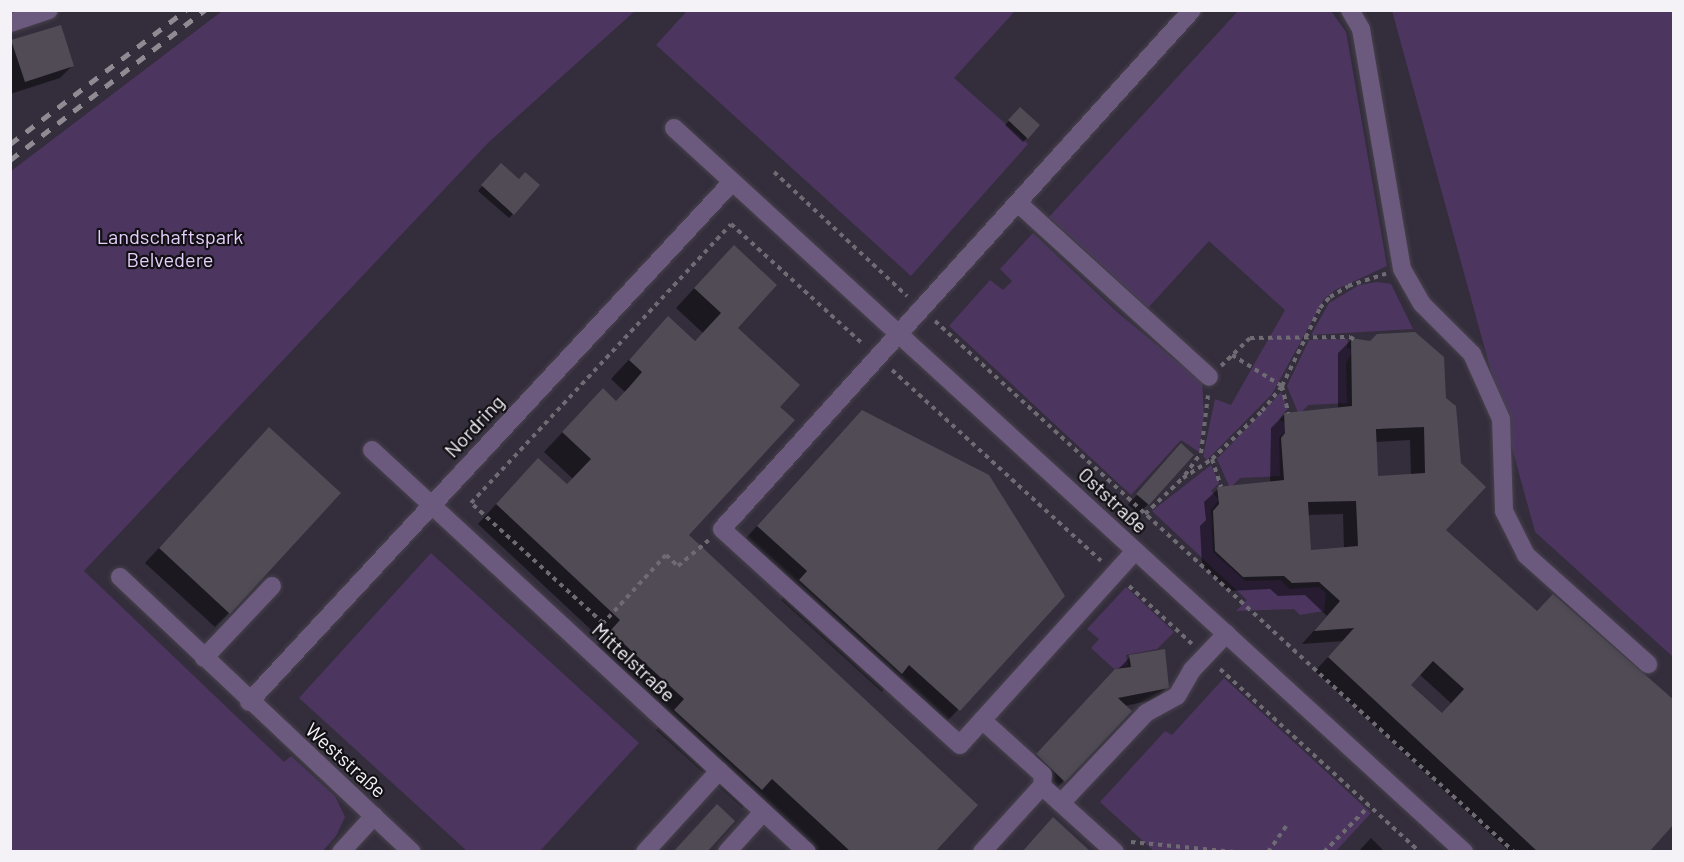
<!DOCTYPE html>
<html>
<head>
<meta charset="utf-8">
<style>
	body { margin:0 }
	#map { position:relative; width:1684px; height:862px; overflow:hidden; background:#2a262f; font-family:Barlow,sans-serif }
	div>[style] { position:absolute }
	.built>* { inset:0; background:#342d3c }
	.green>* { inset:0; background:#4c3660 }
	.shadow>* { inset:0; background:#0007 }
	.building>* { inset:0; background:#504b55 }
	.path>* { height:4px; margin-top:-2px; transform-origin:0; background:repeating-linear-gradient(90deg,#6e6b73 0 4.5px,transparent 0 9px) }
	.roads { filter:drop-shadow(0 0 2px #46424b) drop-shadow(0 0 2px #46424b) }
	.minor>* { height:18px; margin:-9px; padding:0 9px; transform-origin:9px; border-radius:9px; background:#6c597e }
	.rail>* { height:4.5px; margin-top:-2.25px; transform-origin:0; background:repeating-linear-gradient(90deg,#8f8b93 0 10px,transparent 0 20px) }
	span { translate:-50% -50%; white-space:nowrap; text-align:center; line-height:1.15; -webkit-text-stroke:4.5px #121014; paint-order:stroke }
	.park-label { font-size:20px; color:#e4cefa }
	.street-label { font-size:20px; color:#f4f1f7 }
	.frame { position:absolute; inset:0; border:12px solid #f4f1f7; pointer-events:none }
</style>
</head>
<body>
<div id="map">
	<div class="built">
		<div style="clip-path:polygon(11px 11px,222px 11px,11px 171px)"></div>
		<div style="clip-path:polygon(635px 11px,1392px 11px,1535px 532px,1673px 657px,1673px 851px,169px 851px,84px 571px,488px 143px)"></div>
	</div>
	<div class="green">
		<div style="clip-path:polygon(222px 11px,635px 11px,488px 143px,84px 571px,284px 762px,291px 756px,335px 796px,345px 817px,336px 836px,322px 852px,11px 851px,11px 171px)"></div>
		<div style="clip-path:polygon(687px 11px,1015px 11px,954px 78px,1028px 144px,911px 276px,656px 45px)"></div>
		<div style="clip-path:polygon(1238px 11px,1331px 11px,1346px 32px,1387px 266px,1335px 290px,1324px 299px,1272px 394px,1207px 460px,1203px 456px,1215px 399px,1231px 405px,1285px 310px,1209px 241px,1148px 308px,1049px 217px)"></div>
		<div style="clip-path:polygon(1392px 11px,1673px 11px,1673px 657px,1535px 532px)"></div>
		<div style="clip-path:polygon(1033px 233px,1117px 312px,1202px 382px,1204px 414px,1199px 452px,1181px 440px,1131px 495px,949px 326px,990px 280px,1003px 290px,1012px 281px,1000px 269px)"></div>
		<div style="clip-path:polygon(1377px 282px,1391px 284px,1413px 329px,1311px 335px,1329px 303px,1359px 285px)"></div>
		<div style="clip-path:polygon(1348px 339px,1347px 348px,1353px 350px,1346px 363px,1347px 403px,1308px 405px,1299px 415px,1287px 386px,1309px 340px)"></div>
		<div style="clip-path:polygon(1281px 392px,1288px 408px,1279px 419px,1289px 427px,1279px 438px,1280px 476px,1240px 478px,1230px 488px,1217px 459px)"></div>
		<div style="clip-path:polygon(1211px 465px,1219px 483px,1211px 491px,1219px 500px,1211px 510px,1213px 552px,1245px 581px,1280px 580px,1290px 589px,1319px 587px,1326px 593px,1324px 611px,1300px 615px,1294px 609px,1236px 611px,1247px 600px,1152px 511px)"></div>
		<div style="clip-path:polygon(431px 553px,639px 743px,540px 851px,467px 851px,299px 698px)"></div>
		<div style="clip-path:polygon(1126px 587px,1174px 632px,1157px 649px,1126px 655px,1128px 665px,1114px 669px,1091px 648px,1099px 639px,1087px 629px)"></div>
		<div style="clip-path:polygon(605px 631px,653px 674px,650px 676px,603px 633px)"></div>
		<div style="clip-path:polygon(1224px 678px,1371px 813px,1336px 851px,1154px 851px,1100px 802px,1165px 731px,1172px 735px)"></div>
	</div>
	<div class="shadow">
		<div style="clip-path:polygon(60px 26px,72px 66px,60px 78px,10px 94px,10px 41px)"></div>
		<div style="clip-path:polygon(1020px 109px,1038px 126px,1023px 142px,1005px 125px)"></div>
		<div style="clip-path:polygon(497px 169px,513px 214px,509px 218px,478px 191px)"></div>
		<div style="clip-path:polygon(715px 266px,736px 328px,778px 407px,687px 535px,933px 852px,812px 852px,753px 798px,742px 808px,656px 730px,666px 719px,592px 650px,602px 640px,478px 524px,519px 479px,566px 486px,573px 479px,544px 452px,584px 409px,616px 402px,625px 392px,611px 379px,650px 337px,694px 342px,703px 333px,676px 308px)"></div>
		<div style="clip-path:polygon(evenodd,1415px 333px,1444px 530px,1647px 852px,1510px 852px,1315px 671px,1343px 641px,1302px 644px,1327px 616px,1305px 595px,1278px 596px,1270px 589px,1229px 591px,1202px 565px,1200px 526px,1206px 520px,1204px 502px,1218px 489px,1270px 483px,1271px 428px,1285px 414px,1338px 409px,1338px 353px,1352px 339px,1370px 343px,1415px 333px,1410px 440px,1411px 475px,1377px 478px,1375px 442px,1410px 440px,1415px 333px,1343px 514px,1344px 549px,1309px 552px,1307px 515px,1343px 514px,1415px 333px,1419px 674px,1452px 704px,1442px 715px,1409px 685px,1419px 674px)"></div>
		<div style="clip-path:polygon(843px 431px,1063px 596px,940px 729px,890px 683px,882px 692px,781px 600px,789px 591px,739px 546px)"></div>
		<div style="clip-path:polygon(255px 444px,229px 613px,215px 627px,145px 563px)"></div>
		<div style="clip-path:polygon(1172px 455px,1192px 455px,1139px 514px,1128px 505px)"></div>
		<div style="clip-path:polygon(1130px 657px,1167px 687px,1154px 700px,1124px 706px,1130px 711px,1051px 794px,1024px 767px)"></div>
		<div style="clip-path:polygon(1371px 838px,1385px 852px,1358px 852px)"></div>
	</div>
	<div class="building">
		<div style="clip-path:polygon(61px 25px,74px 66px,25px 82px,11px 40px)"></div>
		<div style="clip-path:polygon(1020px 107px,1040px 125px,1028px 139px,1008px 120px)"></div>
		<div style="clip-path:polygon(501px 163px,519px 179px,525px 172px,540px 185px,514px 215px,481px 185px)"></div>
		<div style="clip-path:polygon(734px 245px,777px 285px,738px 328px,800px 385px,780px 407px,795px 420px,689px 535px,978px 805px,935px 852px,851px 852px,772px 779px,762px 790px,674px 710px,684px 699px,610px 631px,620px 620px,496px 504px,538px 458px,567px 484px,591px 459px,562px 432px,603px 388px,616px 401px,630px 386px,642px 372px,629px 360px,668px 316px,695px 341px,721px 313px,694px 288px)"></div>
		<div style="clip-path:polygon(evenodd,1415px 332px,1444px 357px,1446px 398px,1456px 406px,1461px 463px,1486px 487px,1446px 530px,1537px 611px,1553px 594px,1674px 700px,1674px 824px,1649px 852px,1538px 852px,1328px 657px,1354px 628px,1314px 631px,1340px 601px,1319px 582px,1292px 583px,1284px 576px,1243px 577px,1215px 551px,1213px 511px,1219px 504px,1217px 487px,1284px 480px,1281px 438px,1285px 433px,1284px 413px,1352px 406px,1351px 338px,1370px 341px,1377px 334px,1415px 332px,1424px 427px,1425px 473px,1378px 476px,1376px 429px,1424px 427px,1415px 332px,1356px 501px,1358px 546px,1311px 550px,1308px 502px,1356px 501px,1415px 332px,1433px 661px,1464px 689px,1442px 713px,1411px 685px,1433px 661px)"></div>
		<div style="clip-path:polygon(862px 410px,989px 475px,1065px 596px,960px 711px,909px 665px,902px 674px,799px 580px,807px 571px,757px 526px)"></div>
		<div style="clip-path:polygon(269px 427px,341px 493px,230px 614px,159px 548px)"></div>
		<div style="clip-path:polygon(1181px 443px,1194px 455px,1149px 505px,1136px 494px)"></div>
		<div style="clip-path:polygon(1165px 649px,1169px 688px,1118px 698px,1132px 711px,1065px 782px,1036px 754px,1115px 669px,1131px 667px,1129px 655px)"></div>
		<div style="clip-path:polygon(717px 804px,735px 821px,707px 852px,673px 852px)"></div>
		<div style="clip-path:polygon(1053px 817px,1091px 852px,1022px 852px)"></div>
	</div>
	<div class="path">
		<div style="left:774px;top:172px;width:182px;rotate:43deg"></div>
		<div style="left:935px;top:321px;width:786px;rotate:42.52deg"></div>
		<div style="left:1232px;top:355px;width:59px;rotate:31.8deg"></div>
		<div style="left:1282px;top:386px;width:28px;rotate:77deg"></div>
		<div style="left:1221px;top:366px;width:40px;rotate:-44deg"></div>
		<div style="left:1250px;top:338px;width:100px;rotate:-0.6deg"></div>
		<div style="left:1350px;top:337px;width:6px;rotate:31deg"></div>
		<div style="left:892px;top:370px;width:283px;rotate:42.4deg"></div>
		<div style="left:1212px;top:459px;width:29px;rotate:72deg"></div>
		<div style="left:1185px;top:475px;width:27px;rotate:-54deg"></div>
		<div style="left:1201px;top:453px;width:58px;rotate:-83.1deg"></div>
		<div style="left:1145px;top:514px;width:52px;rotate:-43.5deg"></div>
		<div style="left:1183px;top:478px;width:35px;rotate:-33deg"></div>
		<div style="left:1212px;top:459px;width:69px;rotate:-43.8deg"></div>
		<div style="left:1262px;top:411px;width:32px;rotate:-51deg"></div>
		<div style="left:1282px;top:386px;width:87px;rotate:-64deg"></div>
		<div style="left:1320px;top:308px;width:15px;rotate:-48deg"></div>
		<div style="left:1330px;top:297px;width:21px;rotate:-31deg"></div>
		<div style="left:1348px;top:286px;width:40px;rotate:-18deg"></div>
		<div style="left:1129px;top:586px;width:86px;rotate:42.6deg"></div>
		<div style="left:603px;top:623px;width:178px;rotate:-137.7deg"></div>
		<div style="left:471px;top:503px;width:381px;rotate:-47deg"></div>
		<div style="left:731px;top:224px;width:180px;rotate:42.3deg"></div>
		<div style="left:596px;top:631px;width:103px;rotate:-47.4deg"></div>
		<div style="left:666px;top:555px;width:16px;rotate:43deg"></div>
		<div style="left:678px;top:566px;width:40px;rotate:-40deg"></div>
		<div style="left:1220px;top:669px;width:271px;rotate:42.5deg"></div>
		<div style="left:1131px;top:842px;width:104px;rotate:5.5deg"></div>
		<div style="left:1268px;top:852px;width:35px;rotate:-55deg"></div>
		<div style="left:1324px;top:852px;width:64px;rotate:-45.6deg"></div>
	</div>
	<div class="roads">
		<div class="minor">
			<div style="left:1350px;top:10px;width:22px;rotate:60deg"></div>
			<div style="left:1361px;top:29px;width:243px;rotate:80.3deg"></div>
			<div style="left:1402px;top:269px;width:40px;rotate:60.3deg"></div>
			<div style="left:1422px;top:304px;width:71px;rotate:45deg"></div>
			<div style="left:1472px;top:354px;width:71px;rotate:66deg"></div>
			<div style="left:1501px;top:419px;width:92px;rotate:88.1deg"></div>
			<div style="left:1504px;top:511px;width:49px;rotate:63.4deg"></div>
			<div style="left:1526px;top:555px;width:164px;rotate:41.8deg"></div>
			<div style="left:10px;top:23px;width:41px;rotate:-18.4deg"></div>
			<div style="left:674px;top:128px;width:1072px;rotate:42.5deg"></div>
			<div style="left:1018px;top:203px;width:258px;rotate:42.3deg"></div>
			<div style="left:372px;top:450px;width:592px;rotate:42.74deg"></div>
			<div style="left:1135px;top:551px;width:261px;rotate:132.1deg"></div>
			<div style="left:960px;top:745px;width:321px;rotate:-137.8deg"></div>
			<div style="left:722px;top:529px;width:700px;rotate:-47.84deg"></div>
			<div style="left:120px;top:577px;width:401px;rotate:43.3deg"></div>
			<div style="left:204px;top:658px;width:99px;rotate:-46.6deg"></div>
			<div style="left:249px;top:702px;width:710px;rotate:-47.11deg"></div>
			<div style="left:982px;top:720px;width:82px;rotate:42deg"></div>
			<div style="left:1043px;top:775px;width:11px;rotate:95deg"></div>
			<div style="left:1061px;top:803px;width:124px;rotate:-46.6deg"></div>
			<div style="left:1146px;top:713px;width:35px;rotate:-29deg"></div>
			<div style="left:1177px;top:696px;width:30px;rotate:-60deg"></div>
			<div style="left:1192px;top:670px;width:50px;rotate:-46.6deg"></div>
			<div style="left:341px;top:852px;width:49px;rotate:-47.5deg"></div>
			<div style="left:645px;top:852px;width:110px;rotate:-47.6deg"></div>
			<div style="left:727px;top:852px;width:54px;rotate:-48deg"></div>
			<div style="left:982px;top:852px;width:89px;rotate:-47.7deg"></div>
			<div style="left:1042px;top:786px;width:98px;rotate:42.1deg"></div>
		</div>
	</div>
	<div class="rail">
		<div style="left:10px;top:144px;width:221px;rotate:-37.3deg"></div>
		<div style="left:10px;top:160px;width:246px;rotate:-37.6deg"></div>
	</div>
	<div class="park-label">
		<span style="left:170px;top:248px">Landschaftspark<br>Belvedere</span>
	</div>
	<div class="street-label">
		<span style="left:474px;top:426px;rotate:-47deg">Nordring</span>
		<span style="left:1113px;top:500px;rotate:43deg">Oststraße</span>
		<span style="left:634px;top:662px;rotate:43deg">Mittelstraße</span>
		<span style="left:346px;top:760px;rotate:42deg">Weststraße</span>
	</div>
	<div class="frame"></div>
</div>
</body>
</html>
